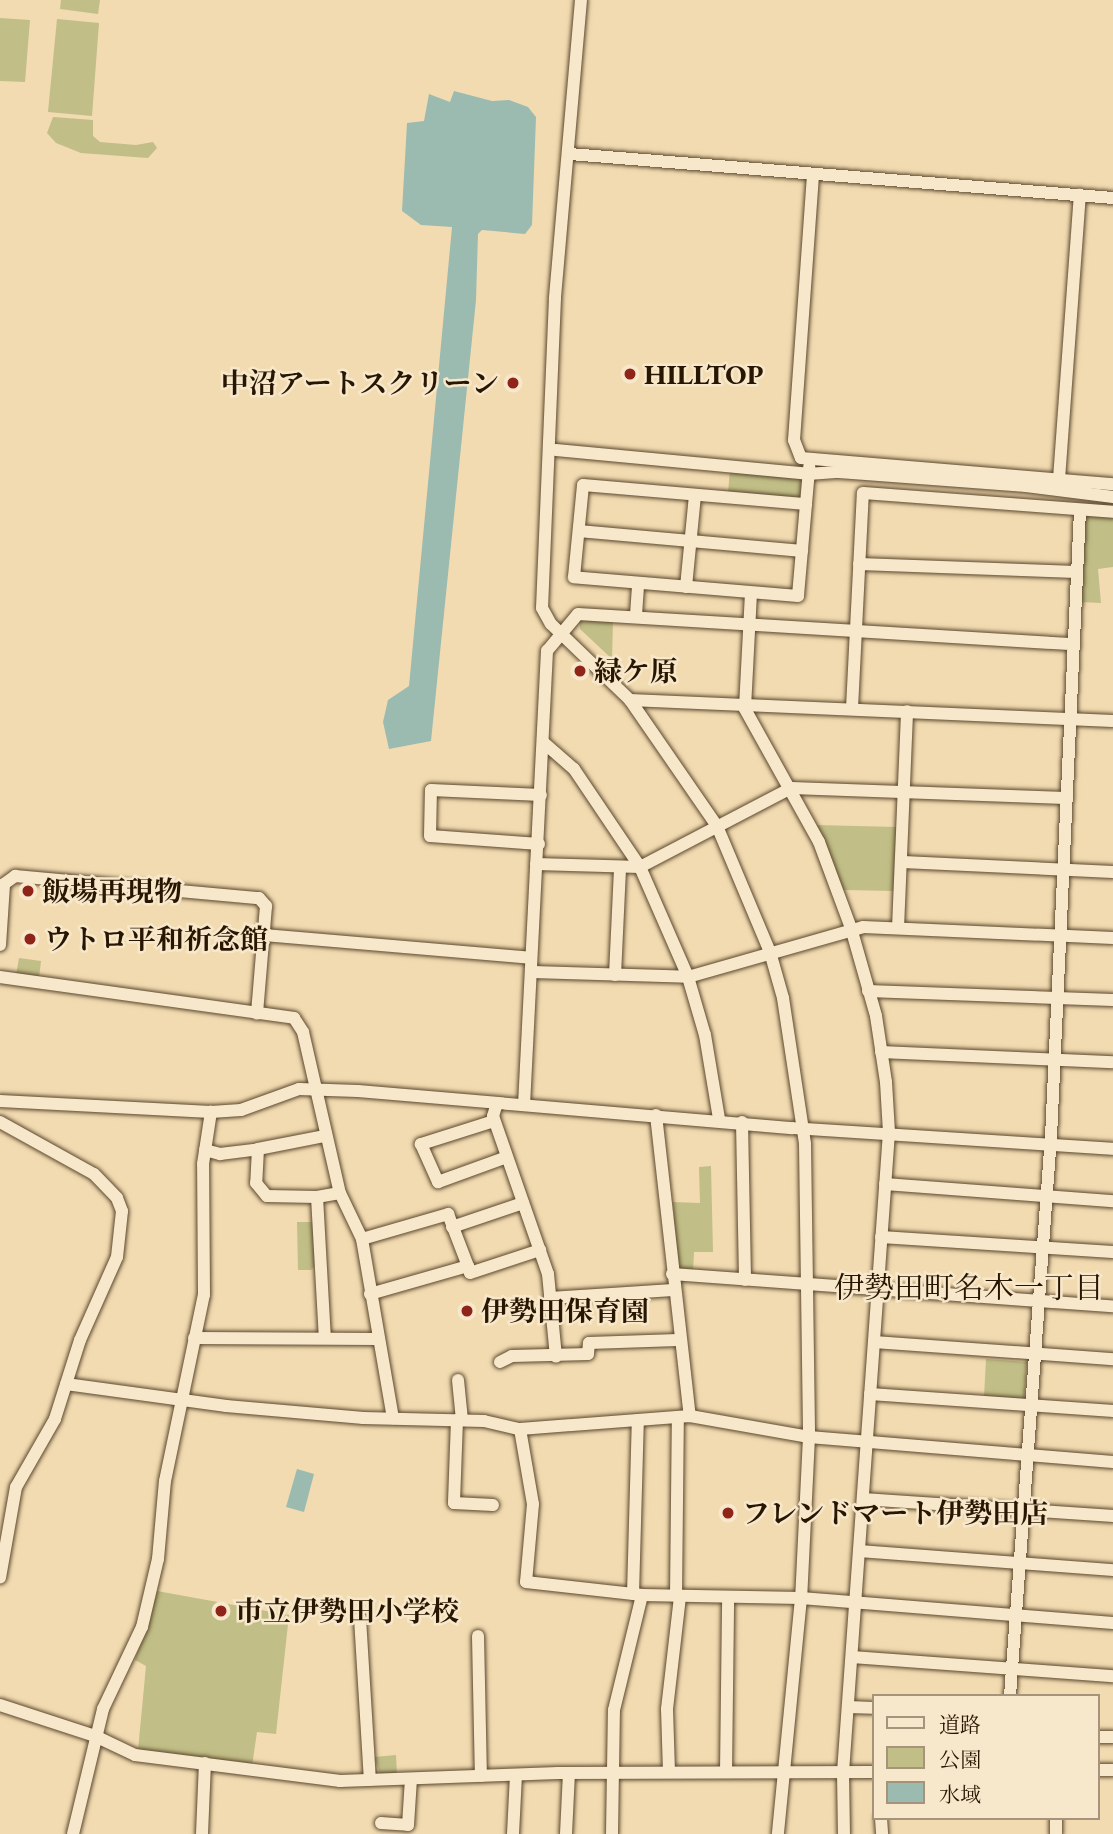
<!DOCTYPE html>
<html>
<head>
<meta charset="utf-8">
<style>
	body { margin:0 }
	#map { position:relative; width:1113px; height:1834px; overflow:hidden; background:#f2dbb1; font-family:"EB Garamond","Noto Serif JP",serif }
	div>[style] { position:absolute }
	.green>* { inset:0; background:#c1be87 }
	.water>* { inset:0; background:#9bbbb0 }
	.roads { filter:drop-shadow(0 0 2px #5b472d) drop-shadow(0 0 2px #5b472d) }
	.minor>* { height:12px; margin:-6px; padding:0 6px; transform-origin:6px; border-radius:6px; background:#f7e8cc }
	.dots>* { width:19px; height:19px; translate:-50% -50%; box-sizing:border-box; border:4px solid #f7e8cc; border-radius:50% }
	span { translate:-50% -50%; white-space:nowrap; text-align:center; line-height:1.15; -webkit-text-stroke:5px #f7e8cc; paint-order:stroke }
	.poi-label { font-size:28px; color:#291601; font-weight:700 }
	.left { translate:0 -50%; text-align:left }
	.right { translate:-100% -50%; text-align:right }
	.neighbourhood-label { font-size:30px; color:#291601 }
	.legend { position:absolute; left:872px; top:1694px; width:228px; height:126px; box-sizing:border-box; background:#f7e8cc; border:2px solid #a5947b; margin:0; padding:9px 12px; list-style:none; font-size:21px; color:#291601 }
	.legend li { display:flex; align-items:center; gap:14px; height:35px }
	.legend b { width:35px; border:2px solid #a5947b }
</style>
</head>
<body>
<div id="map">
	<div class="green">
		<div style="clip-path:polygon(61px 0,100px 0,98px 14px,60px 9px)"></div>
		<div style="clip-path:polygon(0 18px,30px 20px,25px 82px,0 81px)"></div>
		<div style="clip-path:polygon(57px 19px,99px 23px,92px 116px,48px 112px)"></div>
		<div style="clip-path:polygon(53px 117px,93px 120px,93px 136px,100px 142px,136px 145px,153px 142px,157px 148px,148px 158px,81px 153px,56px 143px,47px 133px)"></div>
		<div style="clip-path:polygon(730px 468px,802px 475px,800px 501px,728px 494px)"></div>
		<div style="clip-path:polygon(1090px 515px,1113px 516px,1113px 567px,1098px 569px,1101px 603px,1080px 602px,1084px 521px)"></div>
		<div style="clip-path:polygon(579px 619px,613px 620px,612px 659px,580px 629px)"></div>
		<div style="clip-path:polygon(815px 825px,897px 827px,895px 891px,843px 890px)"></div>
		<div style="clip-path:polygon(19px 958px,41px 961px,39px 978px,16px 975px)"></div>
		<div style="clip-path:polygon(711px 1166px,713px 1252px,694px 1252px,693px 1271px,677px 1270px,673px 1202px,700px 1203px,699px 1167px)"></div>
		<div style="clip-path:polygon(297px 1222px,313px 1222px,316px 1265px,311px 1270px,298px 1270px)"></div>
		<div style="clip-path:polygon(986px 1359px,1027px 1362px,1024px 1400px,984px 1397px)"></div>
		<div style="clip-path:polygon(157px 1591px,289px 1615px,276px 1734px,257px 1732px,252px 1766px,138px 1750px,146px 1666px,135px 1660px)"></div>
		<div style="clip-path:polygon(396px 1755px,397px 1776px,381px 1776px,374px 1757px)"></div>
	</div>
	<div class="water">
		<div style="clip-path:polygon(454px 91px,492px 101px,509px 100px,528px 107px,536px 117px,532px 225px,525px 234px,482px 230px,478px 234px,476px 300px,431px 741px,389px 749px,383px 722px,388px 700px,409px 686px,452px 227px,421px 225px,402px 211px,407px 123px,424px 121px,429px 94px,450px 102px)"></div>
		<div style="clip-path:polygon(297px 1469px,314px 1474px,304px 1512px,286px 1507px)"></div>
	</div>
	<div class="roads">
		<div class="minor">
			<div style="left:581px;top:0;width:299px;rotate:95deg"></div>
			<div style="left:555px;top:298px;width:310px;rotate:92.4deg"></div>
			<div style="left:542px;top:608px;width:18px;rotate:61deg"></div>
			<div style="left:551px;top:624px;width:110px;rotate:43.9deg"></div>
			<div style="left:630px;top:700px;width:153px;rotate:55.4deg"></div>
			<div style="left:717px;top:826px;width:137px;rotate:67.2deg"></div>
			<div style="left:770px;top:952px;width:48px;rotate:74.2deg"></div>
			<div style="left:783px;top:998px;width:148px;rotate:81.4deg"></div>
			<div style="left:805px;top:1144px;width:293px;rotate:89.2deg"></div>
			<div style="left:809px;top:1437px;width:161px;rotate:92.8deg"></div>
			<div style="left:801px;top:1598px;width:237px;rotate:95.6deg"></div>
			<div style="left:570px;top:154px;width:545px;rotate:4.63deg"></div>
			<div style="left:813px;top:175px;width:266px;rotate:94.1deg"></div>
			<div style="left:794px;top:440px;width:19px;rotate:69deg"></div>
			<div style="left:801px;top:458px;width:313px;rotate:4.8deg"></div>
			<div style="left:556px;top:450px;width:253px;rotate:5.4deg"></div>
			<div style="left:808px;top:474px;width:31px;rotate:-4deg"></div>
			<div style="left:839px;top:472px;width:188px;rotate:4.3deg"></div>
			<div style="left:1026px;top:486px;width:88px;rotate:7.2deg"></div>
			<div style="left:1059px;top:479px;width:285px;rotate:-85.8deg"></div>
			<div style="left:583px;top:485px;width:224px;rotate:4.9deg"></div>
			<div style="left:806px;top:504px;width:92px;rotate:95deg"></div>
			<div style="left:798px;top:596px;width:225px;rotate:-175.2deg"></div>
			<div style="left:574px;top:577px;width:92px;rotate:-84.4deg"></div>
			<div style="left:806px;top:504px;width:38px;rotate:-85deg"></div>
			<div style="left:579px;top:531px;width:224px;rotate:5.1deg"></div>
			<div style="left:859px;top:564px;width:218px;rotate:2.1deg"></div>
			<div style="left:686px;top:587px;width:92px;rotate:-84.4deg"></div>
			<div style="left:751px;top:593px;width:116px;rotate:93deg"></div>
			<div style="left:745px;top:709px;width:152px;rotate:60.9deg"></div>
			<div style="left:819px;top:842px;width:92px;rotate:69.6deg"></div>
			<div style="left:851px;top:928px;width:91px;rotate:74.1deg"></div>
			<div style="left:876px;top:1016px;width:67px;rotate:81.4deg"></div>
			<div style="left:886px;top:1082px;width:50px;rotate:86.6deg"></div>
			<div style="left:889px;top:1132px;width:642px;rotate:94.11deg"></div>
			<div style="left:843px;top:1772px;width:62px;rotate:89.1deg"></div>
			<div style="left:636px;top:615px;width:32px;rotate:-86deg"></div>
			<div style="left:630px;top:700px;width:483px;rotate:2.5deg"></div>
			<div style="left:852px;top:708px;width:215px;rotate:-87.1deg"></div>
			<div style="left:863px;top:493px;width:251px;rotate:4.3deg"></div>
			<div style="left:543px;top:742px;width:41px;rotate:41.1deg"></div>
			<div style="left:574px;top:769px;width:118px;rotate:56deg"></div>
			<div style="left:640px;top:867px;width:120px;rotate:66.4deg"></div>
			<div style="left:688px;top:977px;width:60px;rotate:73.7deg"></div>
			<div style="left:705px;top:1035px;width:85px;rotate:80.5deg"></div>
			<div style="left:539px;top:844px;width:109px;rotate:-175.8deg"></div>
			<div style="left:430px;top:836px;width:46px;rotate:-88.8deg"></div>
			<div style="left:431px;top:790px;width:110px;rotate:2.6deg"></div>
			<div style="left:903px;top:862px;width:210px;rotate:2.7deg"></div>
			<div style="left:536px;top:864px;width:104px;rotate:1.7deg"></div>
			<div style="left:640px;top:867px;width:170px;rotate:-27.6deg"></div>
			<div style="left:791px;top:788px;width:275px;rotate:2.1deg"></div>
			<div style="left:898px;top:928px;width:217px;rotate:-87.6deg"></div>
			<div style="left:264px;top:935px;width:267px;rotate:4.9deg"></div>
			<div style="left:0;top:945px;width:61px;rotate:-86.2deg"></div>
			<div style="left:4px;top:884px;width:14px;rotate:-36deg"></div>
			<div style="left:15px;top:876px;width:245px;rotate:5.2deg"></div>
			<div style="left:259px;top:898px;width:11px;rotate:49deg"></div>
			<div style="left:266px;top:906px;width:108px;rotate:94.8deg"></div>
			<div style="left:533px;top:972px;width:155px;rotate:1.8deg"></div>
			<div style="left:688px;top:977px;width:182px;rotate:-15.9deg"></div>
			<div style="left:863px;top:927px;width:250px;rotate:2.5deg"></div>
			<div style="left:615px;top:975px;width:107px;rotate:-87.3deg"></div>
			<div style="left:0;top:977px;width:297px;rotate:7.9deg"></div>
			<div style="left:294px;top:1018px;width:17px;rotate:57deg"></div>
			<div style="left:303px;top:1032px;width:165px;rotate:77.1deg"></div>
			<div style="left:340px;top:1193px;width:51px;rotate:64.4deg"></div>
			<div style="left:362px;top:1239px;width:182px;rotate:80.2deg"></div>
			<div style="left:868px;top:991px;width:245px;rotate:2.1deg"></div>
			<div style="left:881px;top:1052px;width:232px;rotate:2.5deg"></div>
			<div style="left:0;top:1101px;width:211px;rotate:3deg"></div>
			<div style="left:211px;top:1112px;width:30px;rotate:-4deg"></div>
			<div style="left:241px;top:1110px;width:62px;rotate:-19.9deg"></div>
			<div style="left:299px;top:1089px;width:59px;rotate:1.9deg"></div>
			<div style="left:358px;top:1091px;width:436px;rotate:4.9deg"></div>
			<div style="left:792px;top:1128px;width:322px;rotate:3.7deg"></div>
			<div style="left:497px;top:1103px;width:14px;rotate:107deg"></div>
			<div style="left:493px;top:1116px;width:167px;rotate:70.8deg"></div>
			<div style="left:548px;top:1274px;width:83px;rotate:84.5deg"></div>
			<div style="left:524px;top:1105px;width:455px;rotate:-87.1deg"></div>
			<div style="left:547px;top:651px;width:48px;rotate:-50deg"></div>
			<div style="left:578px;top:614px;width:497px;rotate:3.5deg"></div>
			<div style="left:656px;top:1115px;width:303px;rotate:83.6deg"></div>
			<div style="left:494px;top:1121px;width:77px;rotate:162.5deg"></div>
			<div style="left:421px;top:1144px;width:42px;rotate:65.9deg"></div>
			<div style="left:438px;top:1182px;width:73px;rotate:-19.9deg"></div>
			<div style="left:0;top:1122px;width:107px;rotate:29deg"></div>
			<div style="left:94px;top:1174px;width:33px;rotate:46deg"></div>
			<div style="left:117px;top:1198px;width:14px;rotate:69deg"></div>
			<div style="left:122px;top:1211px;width:46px;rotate:96.2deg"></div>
			<div style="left:117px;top:1257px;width:91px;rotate:114deg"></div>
			<div style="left:80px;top:1340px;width:83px;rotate:107.6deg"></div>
			<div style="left:55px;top:1419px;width:78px;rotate:119.8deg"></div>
			<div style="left:16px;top:1487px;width:92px;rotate:100deg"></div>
			<div style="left:742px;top:1122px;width:158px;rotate:88.9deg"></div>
			<div style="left:258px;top:1149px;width:34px;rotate:93deg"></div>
			<div style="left:256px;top:1183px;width:17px;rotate:50deg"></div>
			<div style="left:267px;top:1196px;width:50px;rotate:1.1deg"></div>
			<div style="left:317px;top:1197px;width:23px;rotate:-10deg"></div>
			<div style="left:205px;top:1150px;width:16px;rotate:15deg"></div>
			<div style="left:220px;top:1154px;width:38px;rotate:-7deg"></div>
			<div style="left:258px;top:1149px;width:67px;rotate:-11.1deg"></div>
			<div style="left:885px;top:1184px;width:229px;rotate:4.3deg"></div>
			<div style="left:317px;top:1197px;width:141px;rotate:86.8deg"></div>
			<div style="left:452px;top:1227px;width:75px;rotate:-18.7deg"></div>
			<div style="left:881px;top:1237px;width:232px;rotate:3.7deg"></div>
			<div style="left:362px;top:1239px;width:90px;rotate:-16.2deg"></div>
			<div style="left:448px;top:1214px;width:56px;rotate:69deg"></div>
			<div style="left:468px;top:1266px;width:102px;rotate:164.1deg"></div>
			<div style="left:468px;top:1266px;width:7px;rotate:74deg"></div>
			<div style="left:470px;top:1273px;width:74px;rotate:-18.2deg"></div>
			<div style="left:672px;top:1274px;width:442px;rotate:4.2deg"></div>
			<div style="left:550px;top:1298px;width:123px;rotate:-3.7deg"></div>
			<div style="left:194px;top:1338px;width:185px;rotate:0.3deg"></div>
			<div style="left:874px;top:1342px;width:240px;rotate:4.1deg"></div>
			<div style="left:500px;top:1362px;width:13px;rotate:-27deg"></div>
			<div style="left:512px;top:1356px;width:76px;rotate:-1.5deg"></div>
			<div style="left:588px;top:1354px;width:11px;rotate:-85deg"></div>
			<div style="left:589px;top:1343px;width:89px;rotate:-1.9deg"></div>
			<div style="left:458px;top:1380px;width:40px;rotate:84.3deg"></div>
			<div style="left:66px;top:1384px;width:162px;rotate:7.8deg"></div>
			<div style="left:226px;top:1406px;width:138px;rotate:5deg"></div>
			<div style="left:363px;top:1418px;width:121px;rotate:1.4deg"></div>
			<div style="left:484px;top:1421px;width:37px;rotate:13deg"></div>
			<div style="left:520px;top:1429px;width:170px;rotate:-4.4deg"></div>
			<div style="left:690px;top:1416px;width:121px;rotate:10deg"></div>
			<div style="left:809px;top:1437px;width:305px;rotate:4.7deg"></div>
			<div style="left:870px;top:1394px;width:244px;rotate:4deg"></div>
			<div style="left:457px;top:1420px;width:83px;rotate:92.1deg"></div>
			<div style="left:454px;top:1503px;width:39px;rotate:3deg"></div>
			<div style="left:520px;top:1429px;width:76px;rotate:80.2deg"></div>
			<div style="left:533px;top:1504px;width:78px;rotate:95.1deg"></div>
			<div style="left:526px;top:1582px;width:117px;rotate:6.4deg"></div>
			<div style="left:642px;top:1595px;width:159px;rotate:1.1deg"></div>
			<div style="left:801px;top:1598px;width:313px;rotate:4.6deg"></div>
			<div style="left:863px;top:1499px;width:251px;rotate:3.9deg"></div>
			<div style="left:859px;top:1551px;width:255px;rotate:4.3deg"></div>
			<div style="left:633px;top:1594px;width:174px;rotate:-88.4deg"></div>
			<div style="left:676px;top:1596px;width:179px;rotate:-89.4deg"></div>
			<div style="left:360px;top:1618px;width:162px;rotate:86.5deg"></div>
			<div style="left:478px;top:1636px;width:140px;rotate:88.8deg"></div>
			<div style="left:852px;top:1657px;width:262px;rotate:4.2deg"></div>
			<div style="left:1010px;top:1696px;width:561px;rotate:-85.81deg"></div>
			<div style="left:1051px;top:1137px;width:628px;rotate:-87.35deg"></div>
			<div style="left:0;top:1705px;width:100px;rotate:18.1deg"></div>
			<div style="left:95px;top:1736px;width:44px;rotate:25.4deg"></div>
			<div style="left:135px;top:1755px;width:207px;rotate:7.2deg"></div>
			<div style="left:340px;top:1781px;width:218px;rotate:-2.1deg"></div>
			<div style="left:558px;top:1773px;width:315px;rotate:-0.2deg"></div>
			<div style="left:848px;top:1707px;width:25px;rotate:2deg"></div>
			<div style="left:1097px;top:1737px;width:16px"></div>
			<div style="left:1097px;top:1770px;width:16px"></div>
			<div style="left:669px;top:1772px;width:63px;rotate:-91.8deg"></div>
			<div style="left:667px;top:1709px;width:114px;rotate:-83.4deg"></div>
			<div style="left:726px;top:1772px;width:175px;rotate:-89.3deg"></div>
			<div style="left:881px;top:1818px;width:16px;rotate:86deg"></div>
			<div style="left:1056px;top:1818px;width:16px;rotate:90deg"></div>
			<div style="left:381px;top:1823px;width:27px;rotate:4deg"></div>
			<div style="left:408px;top:1825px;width:46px;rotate:-86.3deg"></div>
			<div style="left:73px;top:1834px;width:129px;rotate:-76.5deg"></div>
			<div style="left:103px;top:1709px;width:91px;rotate:-64.6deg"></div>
			<div style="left:142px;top:1627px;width:70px;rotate:-76.8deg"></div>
			<div style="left:158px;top:1559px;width:78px;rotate:-84.9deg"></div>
			<div style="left:165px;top:1481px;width:190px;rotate:-78.2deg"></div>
			<div style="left:204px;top:1295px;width:131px;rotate:-90.4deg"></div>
			<div style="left:203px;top:1164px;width:53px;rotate:-81.3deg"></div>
			<div style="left:202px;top:1834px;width:71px;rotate:-87.6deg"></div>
			<div style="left:513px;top:1834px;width:59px;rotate:-87.1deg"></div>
			<div style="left:566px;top:1834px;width:61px;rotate:-87.2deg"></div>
			<div style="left:612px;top:1834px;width:124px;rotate:-89.1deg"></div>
			<div style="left:614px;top:1710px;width:118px;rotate:-76.3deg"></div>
		</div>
	</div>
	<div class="dots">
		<div style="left:630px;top:374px;background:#8f2418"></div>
		<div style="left:513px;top:383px;background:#8f2418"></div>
		<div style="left:580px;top:671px;background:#8f2418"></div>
		<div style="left:28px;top:891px;background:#8f2418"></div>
		<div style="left:30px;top:939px;background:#8f2418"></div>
		<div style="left:467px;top:1311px;background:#8f2418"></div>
		<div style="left:728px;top:1513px;background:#8f2418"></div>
		<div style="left:221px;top:1611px;background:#8f2418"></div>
	</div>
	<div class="poi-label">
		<span class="left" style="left:644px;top:374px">HILLTOP</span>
		<span class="right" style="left:499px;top:383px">中沼アートスクリーン</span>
		<span class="left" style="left:594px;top:671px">緑ケ原</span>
		<span class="left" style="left:42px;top:891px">飯場再現物</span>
		<span class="left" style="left:44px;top:939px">ウトロ平和祈念館</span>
		<span class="left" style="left:481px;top:1311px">伊勢田保育園</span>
		<span class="left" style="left:742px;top:1513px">フレンドマート伊勢田店</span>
		<span class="left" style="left:235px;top:1611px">市立伊勢田小学校</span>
	</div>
	<div class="neighbourhood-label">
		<span style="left:969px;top:1288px">伊勢田町名木一丁目</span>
	</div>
	<ul class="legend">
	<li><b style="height:9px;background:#f7e8cc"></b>道路</li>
	<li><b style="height:19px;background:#c1be87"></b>公園</li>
	<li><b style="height:19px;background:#9bbbb0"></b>水域</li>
	</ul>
</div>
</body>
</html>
